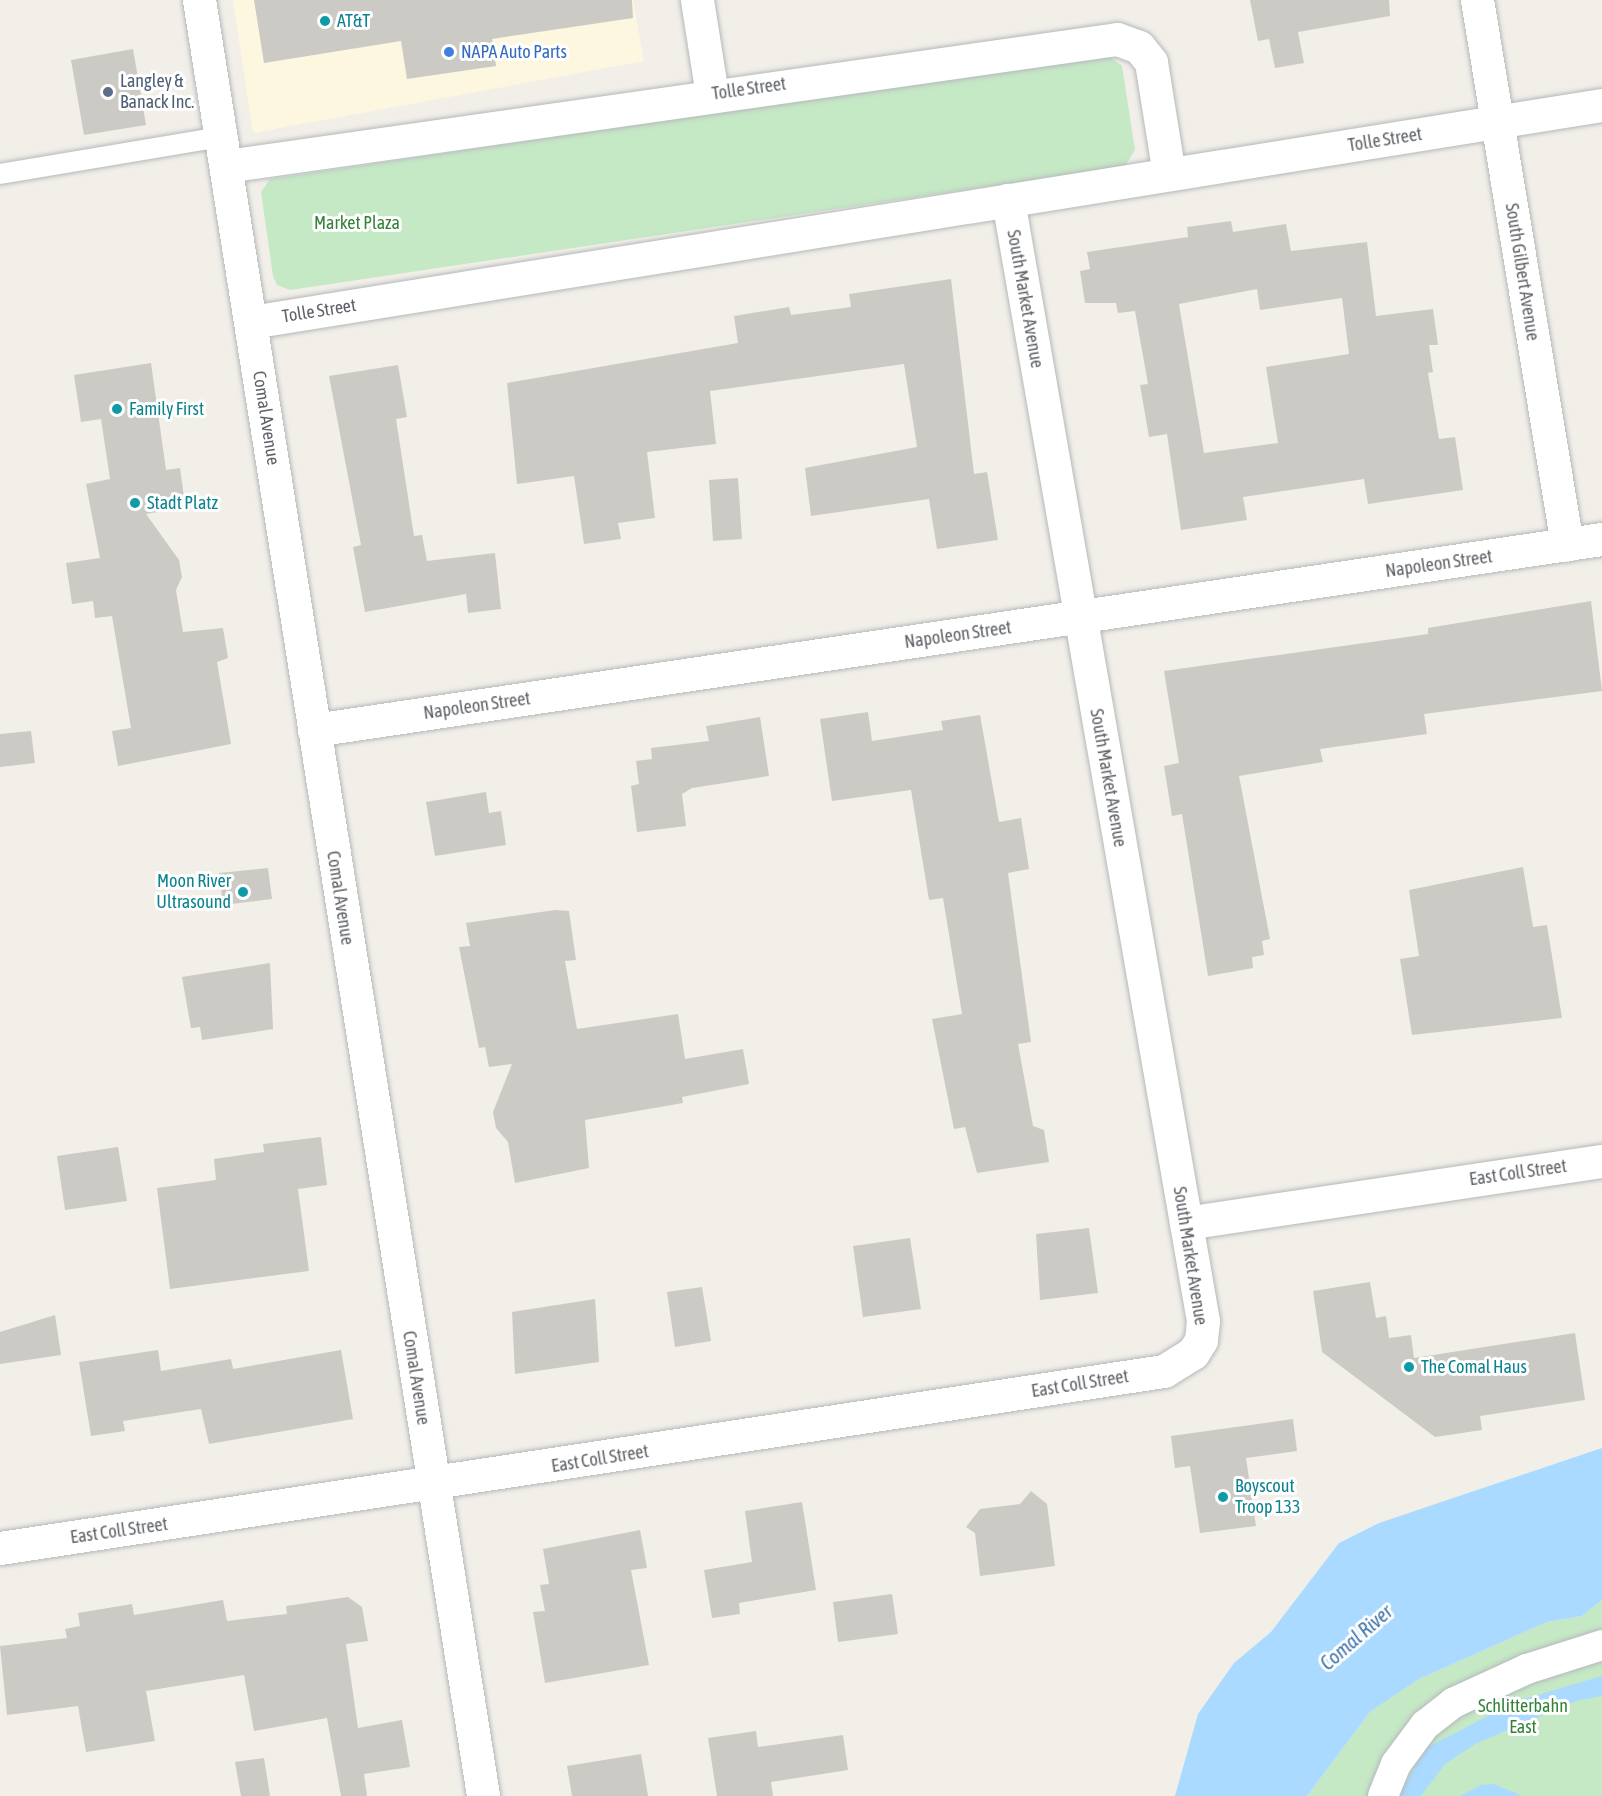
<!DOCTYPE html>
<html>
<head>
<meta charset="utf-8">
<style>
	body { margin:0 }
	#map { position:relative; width:1602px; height:1796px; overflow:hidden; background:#f1efe8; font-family:"Asap Condensed",sans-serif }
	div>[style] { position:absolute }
	.commercial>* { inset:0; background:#fef7e0 }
	.green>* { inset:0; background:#c5e8c5 }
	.water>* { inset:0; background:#aadaff }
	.building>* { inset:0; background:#cccac5 }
	.roads { filter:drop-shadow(0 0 2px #b5b8bc) drop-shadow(0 0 2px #b5b8bc) }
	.service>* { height:20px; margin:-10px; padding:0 10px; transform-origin:10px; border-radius:10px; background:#fff }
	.pedestrian>* { height:30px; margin:-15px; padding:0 15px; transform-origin:15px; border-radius:15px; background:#fff }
	.minor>* { height:33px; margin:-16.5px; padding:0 16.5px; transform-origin:16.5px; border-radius:16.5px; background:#fff }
	.dots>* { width:16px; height:16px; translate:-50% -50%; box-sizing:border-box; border:3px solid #fff; border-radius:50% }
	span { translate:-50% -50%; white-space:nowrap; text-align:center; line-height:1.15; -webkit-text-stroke:6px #fff; paint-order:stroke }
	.culture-label { font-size:18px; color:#0d838f }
	.left { translate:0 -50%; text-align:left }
	.right { translate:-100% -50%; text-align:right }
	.shop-label { font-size:18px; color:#366cbe }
	.service-label { font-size:18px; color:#4e5e75 }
	.street-label { font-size:18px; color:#5f6368 }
	.park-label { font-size:18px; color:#348238 }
	.water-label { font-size:20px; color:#4174aa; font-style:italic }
</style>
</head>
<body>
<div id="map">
	<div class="commercial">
		<div style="clip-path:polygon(233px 0,633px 0,644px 61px,253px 133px)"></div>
	</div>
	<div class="green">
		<div style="clip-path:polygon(1108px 55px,1122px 66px,1135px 150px,1125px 166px,290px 290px,277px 285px,273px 276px,261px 192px,270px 179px)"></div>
		<div style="clip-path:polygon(1602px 1600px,1602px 1796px,1307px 1796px,1370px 1712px,1419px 1679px,1547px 1622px,1582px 1616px)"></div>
	</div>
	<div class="water">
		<div style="clip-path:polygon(1602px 1448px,1602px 1600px,1582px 1616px,1547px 1622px,1419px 1679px,1370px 1712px,1307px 1796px,1175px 1796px,1198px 1714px,1234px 1663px,1271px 1632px,1339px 1543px,1379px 1523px)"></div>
		<div style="clip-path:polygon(1602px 1676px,1602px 1696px,1576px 1701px,1475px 1744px,1445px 1764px,1421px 1796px,1398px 1796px,1426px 1748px,1517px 1701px)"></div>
		<div style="clip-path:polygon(1494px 1784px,1522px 1796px,1460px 1796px,1481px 1785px)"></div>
	</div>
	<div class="building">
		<div style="clip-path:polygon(254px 0,632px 0,633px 18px,492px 39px,496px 66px,407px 79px,401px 41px,264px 63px)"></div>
		<div style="clip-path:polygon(1250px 0,1389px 0,1390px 16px,1298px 32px,1304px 63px,1275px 68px,1269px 39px,1258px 41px)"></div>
		<div style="clip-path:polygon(133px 49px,146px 125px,84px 135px,71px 60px)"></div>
		<div style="clip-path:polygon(evenodd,1231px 221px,1233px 232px,1286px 224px,1291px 251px,1367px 242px,1376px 316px,1433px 309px,1438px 345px,1429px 345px,1433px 372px,1428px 373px,1439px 439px,1455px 437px,1463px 490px,1368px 504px,1364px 479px,1243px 497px,1247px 520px,1181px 530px,1167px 434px,1149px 437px,1140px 385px,1148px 384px,1135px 311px,1118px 313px,1116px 303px,1085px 303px,1080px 271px,1090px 269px,1087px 252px,1188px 237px,1187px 227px,1231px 221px,1257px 289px,1260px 310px,1342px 298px,1349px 354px,1266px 367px,1278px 443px,1204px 453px,1179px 304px,1257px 289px)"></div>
		<div style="clip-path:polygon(951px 279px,974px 474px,987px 472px,998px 540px,937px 549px,929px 499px,811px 516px,805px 468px,917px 447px,904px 364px,710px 391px,716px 444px,647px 452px,655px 518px,618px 523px,621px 539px,584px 544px,574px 476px,517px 484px,507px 383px,738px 343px,734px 316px,789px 307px,791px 315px,851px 307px,849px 294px)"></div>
		<div style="clip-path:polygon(151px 363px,166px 470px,180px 468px,184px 497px,181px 508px,146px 514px,179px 560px,182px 577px,176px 590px,183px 632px,223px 628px,228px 658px,217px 662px,231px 744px,118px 766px,112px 731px,131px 728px,112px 616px,95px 618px,93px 601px,72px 604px,66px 563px,100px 558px,86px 484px,110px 479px,101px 419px,81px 422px,74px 375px)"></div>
		<div style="clip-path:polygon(398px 365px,407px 417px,396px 419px,414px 536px,422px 535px,427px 561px,495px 553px,501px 609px,468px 613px,466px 594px,365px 612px,353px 547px,361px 545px,329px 376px)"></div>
		<div style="clip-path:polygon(738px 478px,742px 539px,713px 541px,709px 480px)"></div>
		<div style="clip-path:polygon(1591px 601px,1602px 691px,1424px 714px,1427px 734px,1320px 749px,1323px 762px,1239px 776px,1270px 939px,1262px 941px,1264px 955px,1252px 957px,1253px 968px,1208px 976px,1182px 814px,1172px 816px,1164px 766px,1179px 763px,1164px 671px,1428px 634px,1428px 628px)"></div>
		<div style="clip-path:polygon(868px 712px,872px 741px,943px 730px,941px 721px,980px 715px,999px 822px,1021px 818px,1029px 869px,1008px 873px,1031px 1042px,1018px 1044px,1033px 1126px,1044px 1130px,1049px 1162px,977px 1173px,965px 1127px,954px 1129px,932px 1019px,962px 1014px,943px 898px,929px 900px,911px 790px,832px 801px,820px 719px)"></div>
		<div style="clip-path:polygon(760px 717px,769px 776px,692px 788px,682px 794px,686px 826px,637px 832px,631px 786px,639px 784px,636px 761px,652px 759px,651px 748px,709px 741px,706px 726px)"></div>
		<div style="clip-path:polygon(31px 731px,35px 763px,0 767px,0 734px)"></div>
		<div style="clip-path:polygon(486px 792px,489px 813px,501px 811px,506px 845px,435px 856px,426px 802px)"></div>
		<div style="clip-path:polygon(1523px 867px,1533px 927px,1547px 925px,1562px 1018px,1412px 1035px,1400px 959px,1419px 956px,1409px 890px)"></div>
		<div style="clip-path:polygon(268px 868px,272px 899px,223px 905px,219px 873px)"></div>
		<div style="clip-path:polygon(555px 910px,569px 911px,576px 960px,565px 961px,577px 1029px,678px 1014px,685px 1059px,743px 1049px,749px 1084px,682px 1097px,683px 1103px,585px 1120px,589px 1168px,515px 1183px,508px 1142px,496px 1128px,493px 1112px,512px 1064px,489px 1067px,485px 1047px,479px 1048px,459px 947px,470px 946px,466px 923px)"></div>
		<div style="clip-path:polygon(270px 963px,273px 1029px,202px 1040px,200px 1027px,191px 1028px,182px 977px)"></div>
		<div style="clip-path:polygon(321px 1137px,327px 1185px,298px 1189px,309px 1271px,170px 1289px,157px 1188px,216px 1180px,214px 1159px,264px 1152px,263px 1144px)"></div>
		<div style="clip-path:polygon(118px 1147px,127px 1201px,65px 1210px,57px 1156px)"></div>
		<div style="clip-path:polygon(1089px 1228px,1098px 1293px,1040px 1300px,1036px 1234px)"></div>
		<div style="clip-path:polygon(910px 1238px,921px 1309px,863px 1317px,853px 1246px)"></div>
		<div style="clip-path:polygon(1370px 1282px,1376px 1318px,1386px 1316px,1389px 1338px,1411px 1335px,1414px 1358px,1575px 1333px,1585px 1400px,1480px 1416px,1482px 1430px,1435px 1437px,1322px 1352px,1313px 1291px)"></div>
		<div style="clip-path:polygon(702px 1287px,711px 1341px,675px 1347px,667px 1292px)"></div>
		<div style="clip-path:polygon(595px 1299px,599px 1362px,515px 1374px,512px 1312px)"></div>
		<div style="clip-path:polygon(55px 1315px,61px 1355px,0 1364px,0 1332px)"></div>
		<div style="clip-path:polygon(158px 1350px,161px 1371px,231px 1359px,233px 1369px,341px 1350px,353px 1419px,209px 1444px,201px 1409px,123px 1421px,125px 1431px,91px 1436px,79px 1362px)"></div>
		<div style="clip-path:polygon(1293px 1419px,1297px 1451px,1246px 1458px,1256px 1526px,1200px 1533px,1190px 1466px,1175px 1468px,1171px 1436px)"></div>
		<div style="clip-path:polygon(1031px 1491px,1047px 1504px,1055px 1566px,980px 1576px,975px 1533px,966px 1527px,980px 1509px,1020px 1504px)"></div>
		<div style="clip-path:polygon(802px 1502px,816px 1590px,739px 1603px,740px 1614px,712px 1618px,704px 1570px,752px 1562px,745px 1511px)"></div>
		<div style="clip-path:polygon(640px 1530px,647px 1568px,631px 1570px,649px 1665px,545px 1683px,533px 1612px,545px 1611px,540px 1585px,549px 1584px,543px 1549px)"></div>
		<div style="clip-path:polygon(892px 1594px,898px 1634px,838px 1642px,833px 1602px)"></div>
		<div style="clip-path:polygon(348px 1597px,362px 1607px,368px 1641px,346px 1644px,358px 1728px,402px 1720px,410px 1767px,364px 1774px,367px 1796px,341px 1796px,327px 1718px,254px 1731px,244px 1675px,146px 1691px,155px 1741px,86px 1752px,78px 1706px,7px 1715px,0 1646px,67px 1638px,65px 1629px,80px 1626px,78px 1613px,132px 1604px,134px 1615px,223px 1600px,227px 1621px,287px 1614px,286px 1606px)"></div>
		<div style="clip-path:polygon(756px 1731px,758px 1747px,843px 1735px,848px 1770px,771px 1782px,773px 1796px,717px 1796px,708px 1738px)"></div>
		<div style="clip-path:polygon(641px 1754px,648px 1796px,572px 1796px,567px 1766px)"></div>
		<div style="clip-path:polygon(264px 1758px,270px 1796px,241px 1796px,235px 1762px)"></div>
	</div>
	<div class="roads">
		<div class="service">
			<div style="left:0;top:174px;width:225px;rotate:-9.5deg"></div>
		</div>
		<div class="pedestrian">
			<div style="left:1383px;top:1796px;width:35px;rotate:-68deg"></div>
			<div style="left:1396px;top:1764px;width:49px;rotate:-53.4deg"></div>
			<div style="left:1425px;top:1725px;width:36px;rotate:-38deg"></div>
			<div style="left:1453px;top:1703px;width:81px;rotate:-24.7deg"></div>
			<div style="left:1527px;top:1669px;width:79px;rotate:-17.7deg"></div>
		</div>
		<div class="minor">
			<div style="left:199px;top:0;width:1818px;rotate:81.01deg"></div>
			<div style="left:697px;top:0;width:96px;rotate:81deg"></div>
			<div style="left:1477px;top:0;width:552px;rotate:80.62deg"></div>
			<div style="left:226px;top:166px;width:900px;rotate:-8.11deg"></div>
			<div style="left:1117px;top:39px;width:23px;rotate:20deg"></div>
			<div style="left:1139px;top:47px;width:19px;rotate:51deg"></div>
			<div style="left:1151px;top:62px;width:113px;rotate:80.9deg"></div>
			<div style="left:251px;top:322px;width:1368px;rotate:-9.13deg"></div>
			<div style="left:314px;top:730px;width:1302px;rotate:-8.44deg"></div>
			<div style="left:1186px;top:1223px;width:421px;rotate:-8.5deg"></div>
			<div style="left:0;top:1548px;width:1177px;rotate:-8.65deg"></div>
			<div style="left:1164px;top:1371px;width:34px;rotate:-32deg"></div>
			<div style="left:1193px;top:1353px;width:15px;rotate:-58deg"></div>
			<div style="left:1201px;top:1340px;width:19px;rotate:-84deg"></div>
			<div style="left:1203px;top:1321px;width:1138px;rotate:-99.87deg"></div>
		</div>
	</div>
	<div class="dots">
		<div style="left:325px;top:21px;background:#0f9aa8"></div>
		<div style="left:449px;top:52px;background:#3f7fe0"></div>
		<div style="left:108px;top:92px;background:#5c6f8a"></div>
		<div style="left:117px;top:409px;background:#0f9aa8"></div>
		<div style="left:135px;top:503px;background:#0f9aa8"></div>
		<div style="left:243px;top:892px;background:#0f9aa8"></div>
		<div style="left:1409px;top:1367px;background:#0f9aa8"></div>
		<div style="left:1223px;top:1497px;background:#0f9aa8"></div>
	</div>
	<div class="culture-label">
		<span class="left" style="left:337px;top:21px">AT&amp;T</span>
		<span class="left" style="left:129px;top:409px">Family First</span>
		<span class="left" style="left:147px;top:503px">Stadt Platz</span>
		<span class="right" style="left:231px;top:892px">Moon River<br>Ultrasound</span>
		<span class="left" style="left:1421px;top:1367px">The Comal Haus</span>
		<span class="left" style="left:1235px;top:1497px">Boyscout<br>Troop 133</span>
	</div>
	<div class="shop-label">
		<span class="left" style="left:461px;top:52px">NAPA Auto Parts</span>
	</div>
	<div class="service-label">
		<span class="left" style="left:120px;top:92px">Langley &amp;<br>Banack Inc.</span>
	</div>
	<div class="street-label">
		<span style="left:749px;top:89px;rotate:-8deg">Tolle Street</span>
		<span style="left:1385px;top:140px;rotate:-9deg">Tolle Street</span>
		<span style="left:1522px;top:272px;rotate:81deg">South Gilbert Avenue</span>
		<span style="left:1025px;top:299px;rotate:80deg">South Market Avenue</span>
		<span style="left:319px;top:311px;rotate:-9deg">Tolle Street</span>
		<span style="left:266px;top:418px;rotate:81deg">Comal Avenue</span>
		<span style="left:1439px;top:564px;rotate:-8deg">Napoleon Street</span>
		<span style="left:958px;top:635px;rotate:-8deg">Napoleon Street</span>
		<span style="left:477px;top:706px;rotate:-8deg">Napoleon Street</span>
		<span style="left:1108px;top:778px;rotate:80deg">South Market Avenue</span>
		<span style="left:340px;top:898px;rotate:81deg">Comal Avenue</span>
		<span style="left:1518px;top:1173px;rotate:-8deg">East Coll Street</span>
		<span style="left:1190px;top:1256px;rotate:81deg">South Market Avenue</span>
		<span style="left:416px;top:1378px;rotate:81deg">Comal Avenue</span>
		<span style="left:1080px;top:1384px;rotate:-9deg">East Coll Street</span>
		<span style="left:600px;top:1459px;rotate:-9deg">East Coll Street</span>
		<span style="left:119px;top:1531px;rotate:-8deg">East Coll Street</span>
	</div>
	<div class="park-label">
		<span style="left:357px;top:223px">Market Plaza</span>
		<span style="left:1523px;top:1717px">Schlitterbahn<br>East</span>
	</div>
	<div class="water-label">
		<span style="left:1356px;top:1637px;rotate:-41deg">Comal River</span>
	</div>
</div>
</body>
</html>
